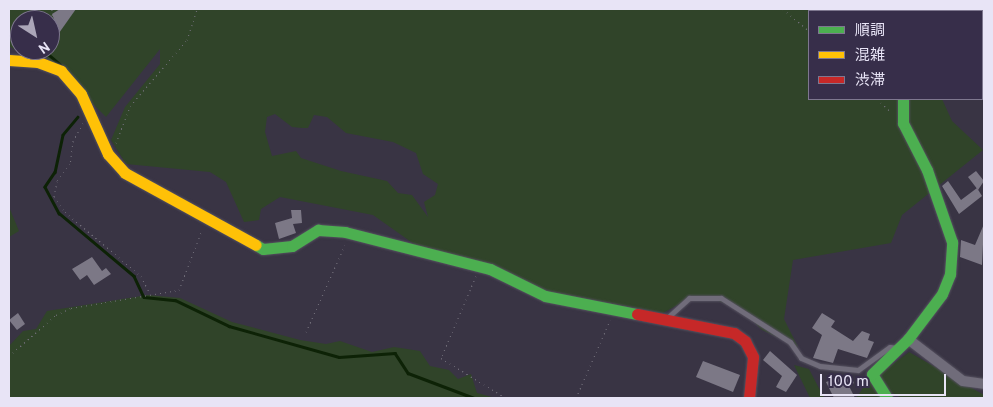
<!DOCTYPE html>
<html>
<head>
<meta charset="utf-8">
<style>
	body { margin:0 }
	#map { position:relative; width:993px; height:407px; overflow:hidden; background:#393444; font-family:Overpass,"Noto Sans JP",sans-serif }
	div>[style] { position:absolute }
	.green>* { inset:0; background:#304429 }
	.stream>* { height:2.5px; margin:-1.25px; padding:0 1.25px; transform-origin:1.25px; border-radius:1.25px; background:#0d2206 }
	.building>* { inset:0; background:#7c7886 }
	.path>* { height:1px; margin-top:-0.5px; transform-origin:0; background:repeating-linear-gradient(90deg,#73707b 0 1px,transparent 0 5px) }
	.roads { filter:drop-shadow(0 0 1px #55515f) drop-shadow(0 0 1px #55515f) }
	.lane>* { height:5px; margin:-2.5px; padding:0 2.5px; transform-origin:2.5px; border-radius:2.5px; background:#706c7a }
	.street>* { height:10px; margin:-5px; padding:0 5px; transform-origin:5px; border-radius:5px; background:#706c7a }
	.fast>* { height:11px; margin:-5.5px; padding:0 5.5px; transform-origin:5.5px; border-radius:5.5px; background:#4caf50 }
	.slow>* { height:11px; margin:-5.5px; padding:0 5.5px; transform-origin:5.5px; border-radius:5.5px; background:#ffc107 }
	.jam>* { height:11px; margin:-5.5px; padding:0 5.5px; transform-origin:5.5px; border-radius:5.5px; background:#c62828 }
	span { translate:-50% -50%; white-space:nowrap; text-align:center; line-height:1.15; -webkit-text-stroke:5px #372e4a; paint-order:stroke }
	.frame { position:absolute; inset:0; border:10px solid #e8e4f6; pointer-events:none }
	.legend { position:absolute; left:808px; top:10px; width:175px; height:90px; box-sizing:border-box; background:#372e4a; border:1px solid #7e778f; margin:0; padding:6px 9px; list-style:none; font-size:15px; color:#e8e4f6 }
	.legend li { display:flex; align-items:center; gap:10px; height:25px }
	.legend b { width:25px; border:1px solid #7e778f }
	.north { position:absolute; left:10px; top:10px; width:50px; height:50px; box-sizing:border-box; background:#372e4a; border:1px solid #7e778f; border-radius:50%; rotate:145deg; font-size:14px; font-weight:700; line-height:20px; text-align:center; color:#e8e4f6 }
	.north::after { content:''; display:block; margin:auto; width:18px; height:22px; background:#aba6b8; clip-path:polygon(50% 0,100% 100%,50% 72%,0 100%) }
	.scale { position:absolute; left:820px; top:374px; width:126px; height:22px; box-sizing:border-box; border:2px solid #e8e4f6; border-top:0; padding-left:6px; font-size:15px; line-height:18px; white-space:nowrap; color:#e8e4f6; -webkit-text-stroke:4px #372e4a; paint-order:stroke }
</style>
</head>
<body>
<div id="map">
	<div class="green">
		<div style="clip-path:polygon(evenodd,9px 9px,955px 9px,809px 11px,809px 99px,942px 99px,952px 121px,983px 150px,902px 215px,891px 243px,793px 260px,784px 319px,798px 347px,762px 330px,739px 308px,709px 298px,692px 297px,663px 313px,540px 290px,414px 244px,373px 215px,280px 197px,261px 209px,259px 220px,244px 222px,226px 182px,210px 172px,126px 164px,111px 140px,125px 107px,160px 64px,160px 49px,106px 117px,39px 50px,50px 50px,50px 20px,20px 20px,20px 50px,30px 50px,29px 51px,14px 49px,9px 46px,9px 9px,275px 114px,292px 127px,302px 128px,308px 128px,314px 115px,327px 117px,346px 133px,393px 142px,416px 153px,423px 174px,438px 184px,435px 195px,424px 202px,428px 217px,412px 195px,398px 193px,387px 181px,341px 171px,301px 158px,296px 151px,272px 156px,265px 132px,267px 117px,275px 114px)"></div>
		<div style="clip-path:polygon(9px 207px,19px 231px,9px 237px)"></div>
		<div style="clip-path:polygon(148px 295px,180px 298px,232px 322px,300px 340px,326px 344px,340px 341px,372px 352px,394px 347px,420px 351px,430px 366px,449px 370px,458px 379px,471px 374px,477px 393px,496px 398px,9px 398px,9px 346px,23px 331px,36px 329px,47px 311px)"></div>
		<div style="clip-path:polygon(909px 352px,984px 395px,984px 398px,901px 398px,893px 393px,890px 398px,856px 398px,866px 384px)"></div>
		<div style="clip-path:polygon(794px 365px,809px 369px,824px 398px,810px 398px)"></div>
	</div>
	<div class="stream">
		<div style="left:37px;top:20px;width:11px;rotate:-90deg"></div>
		<div style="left:48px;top:54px;width:16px;rotate:40deg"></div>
		<div style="left:78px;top:117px;width:23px;rotate:130deg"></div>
		<div style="left:63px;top:135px;width:38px;rotate:102deg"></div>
		<div style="left:55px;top:172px;width:18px;rotate:124deg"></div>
		<div style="left:45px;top:187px;width:30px;rotate:62deg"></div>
		<div style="left:59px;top:213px;width:98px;rotate:40deg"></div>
		<div style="left:134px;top:276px;width:23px;rotate:65deg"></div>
		<div style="left:144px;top:297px;width:31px;rotate:6deg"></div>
		<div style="left:175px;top:300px;width:60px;rotate:25.7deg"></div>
		<div style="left:229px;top:326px;width:114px;rotate:15.7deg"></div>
		<div style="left:339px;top:357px;width:56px;rotate:-4.1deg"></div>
		<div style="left:395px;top:353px;width:24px;rotate:57deg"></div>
		<div style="left:408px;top:373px;width:71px;rotate:20.7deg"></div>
	</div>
	<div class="building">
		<div style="clip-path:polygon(60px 9px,76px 9px,59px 33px,52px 14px)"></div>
		<div style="clip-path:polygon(976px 171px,984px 181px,978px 190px,968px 177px)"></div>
		<div style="clip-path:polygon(948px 181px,961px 200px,977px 188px,982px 196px,959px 214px,942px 186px)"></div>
		<div style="clip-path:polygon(291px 210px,301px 210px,302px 223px,293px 224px,296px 233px,279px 239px,275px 223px,292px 218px)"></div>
		<div style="clip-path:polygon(984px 224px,982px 265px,960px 257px,961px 240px,975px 245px)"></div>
		<div style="clip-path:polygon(92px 257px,102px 271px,106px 268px,111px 274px,94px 285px,87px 275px,80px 280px,72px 269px)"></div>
		<div style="clip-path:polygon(18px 313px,25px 324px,17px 330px,9px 320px)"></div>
		<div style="clip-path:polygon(822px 313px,835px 321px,831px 327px,853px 341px,862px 331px,870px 334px,868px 340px,874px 342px,867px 358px,838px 349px,833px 363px,813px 358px,822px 335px,812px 328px)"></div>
		<div style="clip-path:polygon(770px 351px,797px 375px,786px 392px,776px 387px,782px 376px,763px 360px)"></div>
		<div style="clip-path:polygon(703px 361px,740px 375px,733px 392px,696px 377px)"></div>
		<div style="clip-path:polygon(850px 374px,854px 383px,849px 386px,855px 398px,834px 398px,826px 382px)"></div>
	</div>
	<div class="path">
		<div style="left:43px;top:9px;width:11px;rotate:90deg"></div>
		<div style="left:783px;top:9px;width:34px;rotate:40deg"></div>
		<div style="left:50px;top:47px;width:8px;rotate:-60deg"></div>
		<div style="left:54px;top:40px;width:31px;rotate:-94deg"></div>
		<div style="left:982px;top:59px;width:2px;rotate:-27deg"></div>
		<div style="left:877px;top:99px;width:19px;rotate:43deg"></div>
		<div style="left:83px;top:123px;width:21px;rotate:119deg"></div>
		<div style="left:73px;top:141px;width:23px;rotate:97deg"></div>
		<div style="left:70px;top:164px;width:21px;rotate:127deg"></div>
		<div style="left:57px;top:181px;width:16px;rotate:101deg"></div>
		<div style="left:54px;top:197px;width:19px;rotate:54deg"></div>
		<div style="left:65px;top:212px;width:99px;rotate:40.1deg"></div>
		<div style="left:141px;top:276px;width:18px;rotate:63deg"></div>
		<div style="left:116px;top:143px;width:40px;rotate:-69deg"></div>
		<div style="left:130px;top:106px;width:87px;rotate:-49.2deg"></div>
		<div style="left:187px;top:40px;width:33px;rotate:-72deg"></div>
		<div style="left:476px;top:276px;width:89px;rotate:113.1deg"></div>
		<div style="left:441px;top:358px;width:76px;rotate:31.6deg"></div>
		<div style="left:306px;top:332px;width:95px;rotate:-65.9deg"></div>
		<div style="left:9px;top:356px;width:62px;rotate:-41.1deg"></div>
		<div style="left:56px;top:315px;width:17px;rotate:-25deg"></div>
		<div style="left:71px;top:308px;width:109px;rotate:-9.5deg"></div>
		<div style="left:179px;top:290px;width:64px;rotate:-69deg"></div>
		<div style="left:576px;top:398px;width:85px;rotate:-66.4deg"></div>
	</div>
	<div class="roads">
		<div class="lane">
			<div style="left:667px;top:318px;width:30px;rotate:-42deg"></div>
			<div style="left:689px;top:298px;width:32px"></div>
			<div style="left:721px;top:298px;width:82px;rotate:32.5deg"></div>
			<div style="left:790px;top:342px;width:19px;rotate:55deg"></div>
			<div style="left:801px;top:358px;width:21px;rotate:23deg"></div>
			<div style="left:820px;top:366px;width:38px;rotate:6deg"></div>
			<div style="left:858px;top:370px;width:39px;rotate:-36deg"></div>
			<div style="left:890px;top:347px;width:7px;rotate:8deg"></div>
		</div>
		<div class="street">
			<div style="left:944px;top:11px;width:4px;rotate:-34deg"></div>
			<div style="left:908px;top:339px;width:69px;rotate:37.4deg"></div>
			<div style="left:963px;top:381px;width:21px;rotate:8deg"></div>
		</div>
		<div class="fast">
			<div style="left:256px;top:245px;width:8px;rotate:30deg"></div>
			<div style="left:263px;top:249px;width:29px;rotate:-6deg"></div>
			<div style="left:292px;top:246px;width:31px;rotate:-32deg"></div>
			<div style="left:318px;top:230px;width:27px;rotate:4deg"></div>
			<div style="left:345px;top:232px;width:150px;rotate:14.3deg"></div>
			<div style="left:490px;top:269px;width:61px;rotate:26.1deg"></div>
			<div style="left:545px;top:296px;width:94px;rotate:11.1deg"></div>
			<div style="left:887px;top:398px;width:28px;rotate:-122deg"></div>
			<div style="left:872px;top:374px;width:50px;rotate:-44.2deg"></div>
			<div style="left:908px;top:339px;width:56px;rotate:-52.9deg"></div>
			<div style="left:942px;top:294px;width:22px;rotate:-68deg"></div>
			<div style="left:950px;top:274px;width:32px;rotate:-86deg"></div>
			<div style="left:952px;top:242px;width:76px;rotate:-109.1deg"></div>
			<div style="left:927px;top:170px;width:53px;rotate:-117.1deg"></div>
			<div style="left:903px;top:123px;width:24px;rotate:-90deg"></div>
		</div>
		<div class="slow">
			<div style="left:9px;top:60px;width:29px;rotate:4deg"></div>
			<div style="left:38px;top:62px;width:25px;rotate:21deg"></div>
			<div style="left:61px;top:71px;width:30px;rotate:49deg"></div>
			<div style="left:81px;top:94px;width:66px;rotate:65.8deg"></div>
			<div style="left:108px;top:154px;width:25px;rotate:48deg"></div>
			<div style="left:125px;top:173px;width:149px;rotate:28.8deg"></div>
		</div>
		<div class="jam">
			<div style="left:637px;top:314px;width:99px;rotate:11.1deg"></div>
			<div style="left:734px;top:333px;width:14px;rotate:36deg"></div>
			<div style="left:745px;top:341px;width:18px;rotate:63deg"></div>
			<div style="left:753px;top:357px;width:41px;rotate:95.6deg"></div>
		</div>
	</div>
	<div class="frame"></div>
	<ul class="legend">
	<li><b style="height:6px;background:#4caf50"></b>順調</li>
	<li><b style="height:6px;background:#ffc107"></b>混雑</li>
	<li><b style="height:6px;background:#c62828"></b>渋滞</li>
	</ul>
	<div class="north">N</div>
	<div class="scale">100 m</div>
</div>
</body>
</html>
